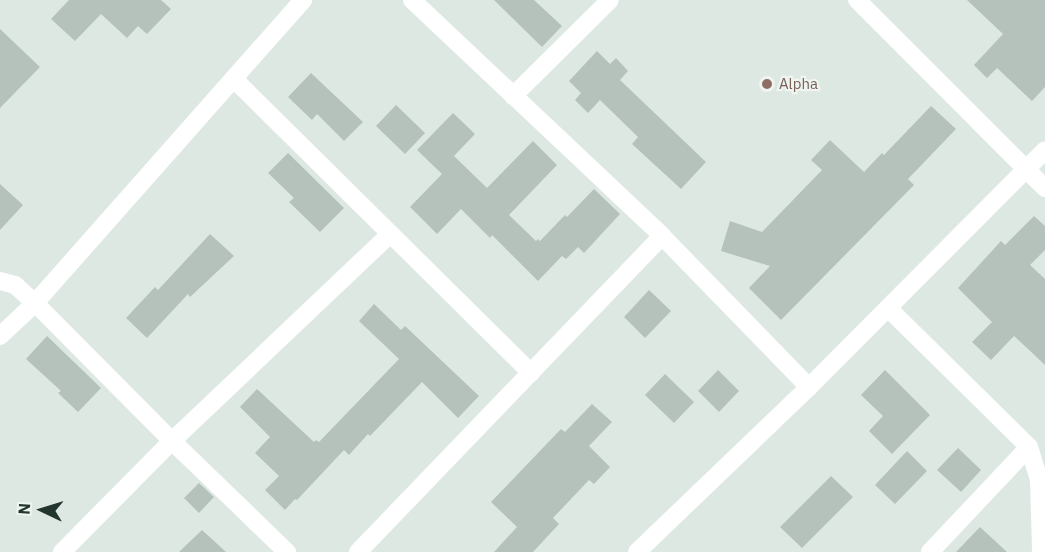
<!DOCTYPE html>
<html>
<head>
<meta charset="utf-8">
<style>
	body { margin:0 }
	#map { position:relative; width:1045px; height:552px; overflow:hidden; background:#dee8e2; font-family:"IBM Plex Sans",sans-serif }
	div>[style] { position:absolute }
	.building>* { inset:0; background:#b4c2bb }
	.street>* { height:18px; margin:-9px; padding:0 9px; transform-origin:9px; border-radius:9px; background:#fff }
	.dots>* { width:16px; height:16px; translate:-50% -50%; box-sizing:border-box; border:3px solid #eef5f1; border-radius:50% }
	span { translate:-50% -50%; white-space:nowrap; text-align:center; line-height:1.15; -webkit-text-stroke:4.5px #eef5f1; paint-order:stroke }
	.education-label { font-size:15px; color:#785e54 }
	.left { translate:0 -50%; text-align:left }
	.north { position:absolute; left:12px; top:480px; width:60px; height:60px; -webkit-text-stroke:4px #eef5f1; paint-order:stroke; rotate:274deg; font-size:16px; font-weight:700; line-height:24px; text-align:center; color:#22352e }
	.north::after { content:''; display:block; margin:auto; width:21px; height:27px; background:#22352e; clip-path:polygon(50% 0,100% 100%,50% 72%,0 100%) }
</style>
</head>
<body>
<div id="map">
	<div class="building">
		<div style="clip-path:polygon(69px 0,161px 0,171px 9px,147px 34px,138px 26px,127px 38px,101px 14px,75px 41px,51px 19px)"></div>
		<div style="clip-path:polygon(494px 0,534px 0,562px 26px,542px 47px)"></div>
		<div style="clip-path:polygon(967px 0,1045px 0,1045px 87px,1032px 101px,997px 68px,987px 78px,974px 65px,1003px 34px)"></div>
		<div style="clip-path:polygon(0 29px,40px 67px,0 108px)"></div>
		<div style="clip-path:polygon(597px 51px,610px 64px,616px 58px,628px 71px,620px 80px,706px 162px,681px 189px,632px 144px,638px 137px,600px 100px,588px 113px,575px 100px,581px 93px,569px 81px)"></div>
		<div style="clip-path:polygon(311px 73px,363px 122px,344px 141px,317px 114px,312px 120px,288px 97px)"></div>
		<div style="clip-path:polygon(396px 105px,425px 133px,405px 154px,376px 126px)"></div>
		<div style="clip-path:polygon(931px 106px,956px 129px,908px 179px,914px 185px,781px 320px,749px 288px,770px 266px,721px 251px,730px 221px,762px 232px,822px 170px,811px 160px,830px 140px,864px 172px,882px 153px,884px 155px)"></div>
		<div style="clip-path:polygon(453px 113px,475px 134px,454px 156px,487px 188px,533px 141px,557px 165px,509px 215px,536px 241px,538px 239px,540px 241px,565px 215px,567px 217px,594px 189px,620px 214px,584px 253px,578px 247px,566px 259px,562px 256px,538px 281px,492px 235px,490px 238px,461px 209px,437px 234px,410px 207px,442px 174px,417px 150px)"></div>
		<div style="clip-path:polygon(288px 153px,344px 208px,320px 232px,289px 202px,294px 198px,268px 173px)"></div>
		<div style="clip-path:polygon(0 184px,23px 205px,0 230px)"></div>
		<div style="clip-path:polygon(1034px 216px,1045px 226px,1045px 250px,1030px 265px,1045px 279px,1045px 365px,1014px 336px,991px 360px,972px 342px,992px 322px,958px 288px,1001px 241px,1005px 245px)"></div>
		<div style="clip-path:polygon(210px 234px,234px 256px,190px 297px,188px 294px,147px 338px,126px 318px,155px 287px,158px 290px)"></div>
		<div style="clip-path:polygon(649px 290px,671px 311px,645px 338px,624px 317px)"></div>
		<div style="clip-path:polygon(374px 304px,401px 330px,405px 326px,479px 396px,458px 418px,422px 382px,370px 436px,368px 434px,349px 455px,344px 450px,297px 500px,295px 499px,285px 510px,265px 490px,279px 476px,255px 453px,270px 437px,240px 407px,257px 389px,314px 442px,316px 440px,319px 442px,399px 359px,359px 321px)"></div>
		<div style="clip-path:polygon(47px 336px,101px 388px,78px 412px,58px 393px,61px 391px,26px 359px)"></div>
		<div style="clip-path:polygon(718px 370px,739px 391px,719px 412px,698px 391px)"></div>
		<div style="clip-path:polygon(885px 370px,930px 415px,892px 454px,869px 431px,883px 416px,861px 395px)"></div>
		<div style="clip-path:polygon(665px 374px,694px 402px,674px 423px,645px 395px)"></div>
		<div style="clip-path:polygon(592px 404px,612px 422px,589px 446px,610px 467px,594px 484px,589px 480px,553px 518px,559px 524px,533px 552px,494px 552px,517px 527px,491px 502px,561px 429px,565px 432px)"></div>
		<div style="clip-path:polygon(958px 448px,981px 470px,961px 492px,937px 470px)"></div>
		<div style="clip-path:polygon(907px 451px,927px 471px,895px 504px,875px 485px)"></div>
		<div style="clip-path:polygon(831px 476px,853px 497px,802px 548px,780px 527px)"></div>
		<div style="clip-path:polygon(199px 483px,214px 497px,199px 513px,184px 498px)"></div>
		<div style="clip-path:polygon(980px 527px,1007px 552px,956px 552px)"></div>
		<div style="clip-path:polygon(202px 530px,226px 552px,179px 552px)"></div>
	</div>
	<div class="street">
		<div style="left:412px;top:0;width:344px;rotate:43.3deg"></div>
		<div style="left:662px;top:236px;width:211px;rotate:45.8deg"></div>
		<div style="left:857px;top:0;width:266px;rotate:45deg"></div>
		<div style="left:234px;top:79px;width:418px;rotate:44.7deg"></div>
		<div style="left:513px;top:96px;width:136px;rotate:-44.7deg"></div>
		<div style="left:0;top:281px;width:16px;rotate:15deg"></div>
		<div style="left:15px;top:285px;width:27px;rotate:42deg"></div>
		<div style="left:35px;top:303px;width:194px;rotate:45.2deg"></div>
		<div style="left:172px;top:441px;width:160px;rotate:44deg"></div>
		<div style="left:888px;top:308px;width:198px;rotate:44.6deg"></div>
		<div style="left:1029px;top:447px;width:34px;rotate:73deg"></div>
		<div style="left:1039px;top:479px;width:73px;rotate:88.4deg"></div>
		<div style="left:0;top:336px;width:48px;rotate:-43.3deg"></div>
		<div style="left:35px;top:303px;width:405px;rotate:-48.5deg"></div>
		<div style="left:62px;top:552px;width:156px;rotate:-45.3deg"></div>
		<div style="left:172px;top:441px;width:299px;rotate:-43.5deg"></div>
		<div style="left:358px;top:552px;width:438px;rotate:-46.1deg"></div>
		<div style="left:637px;top:552px;width:238px;rotate:-43.8deg"></div>
		<div style="left:809px;top:387px;width:334px;rotate:-45.1deg"></div>
		<div style="left:930px;top:552px;width:144px;rotate:-46.7deg"></div>
	</div>
	<div class="dots">
		<div style="left:767px;top:84px;background:#8d6e63"></div>
	</div>
	<div class="education-label">
		<span class="left" style="left:779px;top:84px">Alpha</span>
	</div>
	<div class="north">N</div>
</div>
</body>
</html>
